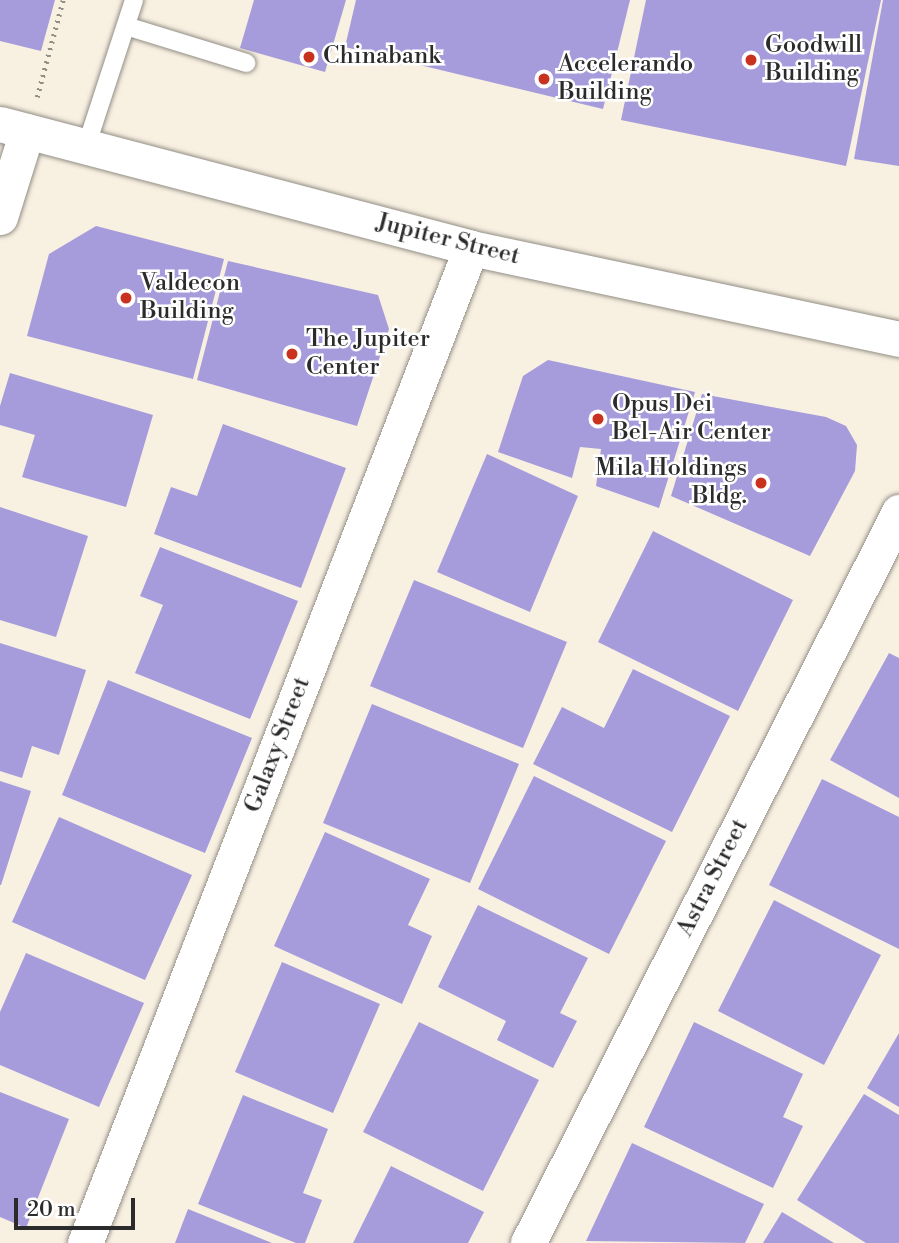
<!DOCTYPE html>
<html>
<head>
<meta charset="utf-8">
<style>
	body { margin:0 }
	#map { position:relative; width:899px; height:1243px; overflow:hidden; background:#f8f0e1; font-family:"Libre Bodoni",serif }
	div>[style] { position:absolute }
	.building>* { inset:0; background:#a69cdc }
	.path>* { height:4.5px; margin-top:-2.25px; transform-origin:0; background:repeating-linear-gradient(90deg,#928e86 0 2px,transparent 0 7px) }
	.roads { filter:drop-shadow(0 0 2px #928e86) drop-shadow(0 0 2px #928e86) }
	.lane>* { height:18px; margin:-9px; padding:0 9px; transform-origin:9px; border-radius:9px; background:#fff }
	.street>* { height:35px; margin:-17.5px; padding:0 17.5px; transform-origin:17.5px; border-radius:17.5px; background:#fff }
	.dots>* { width:19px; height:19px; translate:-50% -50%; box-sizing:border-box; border:4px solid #fff; border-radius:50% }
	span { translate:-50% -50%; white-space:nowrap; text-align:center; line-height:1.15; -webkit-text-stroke:5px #fff; paint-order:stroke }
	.poi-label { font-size:24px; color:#2b2b2b }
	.left { translate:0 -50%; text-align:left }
	.right { translate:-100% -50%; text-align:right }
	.street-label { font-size:24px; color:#2b2b2b }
	.scale { position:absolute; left:14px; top:1198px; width:121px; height:32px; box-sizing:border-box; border:4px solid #2b2b2b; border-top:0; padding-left:9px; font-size:21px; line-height:24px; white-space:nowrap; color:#2b2b2b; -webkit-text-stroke:5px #fff; paint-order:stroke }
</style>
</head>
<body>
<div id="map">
	<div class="building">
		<div style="clip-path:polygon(0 0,55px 0,41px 51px,0 41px)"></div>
		<div style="clip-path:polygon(254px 0,346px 0,325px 72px,240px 48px)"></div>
		<div style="clip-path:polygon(356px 0,630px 0,603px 109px,345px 47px)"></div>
		<div style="clip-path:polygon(646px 0,881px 0,846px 166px,621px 120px)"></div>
		<div style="clip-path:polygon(883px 0,899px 0,899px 166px,854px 159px)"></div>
		<div style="clip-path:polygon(96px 226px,224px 259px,193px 379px,27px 336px,49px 254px)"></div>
		<div style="clip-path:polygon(228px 261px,378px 295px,389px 329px,357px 426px,197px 380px)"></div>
		<div style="clip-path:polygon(548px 360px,695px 392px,659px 508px,596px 486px,601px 449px,580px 447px,572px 478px,498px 452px,523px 376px)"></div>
		<div style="clip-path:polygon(10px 373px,153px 415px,126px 507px,22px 477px,35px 435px,0 425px,0 406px)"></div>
		<div style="clip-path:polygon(702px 394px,826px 417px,846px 426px,857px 445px,855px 471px,810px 556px,671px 496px)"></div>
		<div style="clip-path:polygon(223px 424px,346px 468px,301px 588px,154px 534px,171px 487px,197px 496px)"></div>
		<div style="clip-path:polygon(487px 454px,578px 496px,530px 612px,437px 572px)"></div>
		<div style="clip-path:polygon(0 507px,88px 536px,56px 637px,0 620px)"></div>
		<div style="clip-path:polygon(653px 531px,793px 600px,738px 711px,598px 642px)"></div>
		<div style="clip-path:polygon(160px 547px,298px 601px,250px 719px,135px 673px,163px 605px,140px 596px)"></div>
		<div style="clip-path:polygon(414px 580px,567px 642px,523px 748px,370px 686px)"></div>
		<div style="clip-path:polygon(0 643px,86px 670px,59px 755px,32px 746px,22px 778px,0 771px)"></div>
		<div style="clip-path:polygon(889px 653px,899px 658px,899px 798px,830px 760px)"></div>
		<div style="clip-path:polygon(633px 669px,730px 716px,672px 832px,533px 764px,562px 707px,604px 728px)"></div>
		<div style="clip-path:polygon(108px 680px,252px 738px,205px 853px,62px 795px)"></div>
		<div style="clip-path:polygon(372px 704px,519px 764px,470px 883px,323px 823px)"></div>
		<div style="clip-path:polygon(534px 776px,666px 841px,609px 954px,478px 889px)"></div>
		<div style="clip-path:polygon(822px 779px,899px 817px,899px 949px,769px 885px)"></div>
		<div style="clip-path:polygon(0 781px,31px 791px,1px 885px,0 885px)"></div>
		<div style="clip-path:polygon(59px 817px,192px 875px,145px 980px,12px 922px)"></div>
		<div style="clip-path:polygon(325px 832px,430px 879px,408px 925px,432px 936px,402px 1004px,274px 946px)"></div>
		<div style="clip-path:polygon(774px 900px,881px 955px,824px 1065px,718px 1011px)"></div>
		<div style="clip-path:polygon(478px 905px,588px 958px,560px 1013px,577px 1021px,553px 1068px,497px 1040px,506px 1021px,438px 987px)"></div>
		<div style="clip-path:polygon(26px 953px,144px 1003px,99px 1107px,0 1065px,0 1012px)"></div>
		<div style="clip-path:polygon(282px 962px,380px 1004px,333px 1113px,235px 1072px)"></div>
		<div style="clip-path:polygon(419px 1022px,539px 1080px,483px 1191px,363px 1132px)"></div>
		<div style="clip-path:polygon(694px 1022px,803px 1074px,783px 1117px,803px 1126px,773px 1188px,644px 1127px)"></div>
		<div style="clip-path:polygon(899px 1033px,899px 1107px,867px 1088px)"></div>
		<div style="clip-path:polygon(0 1092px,69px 1119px,26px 1228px,0 1217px)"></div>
		<div style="clip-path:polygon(864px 1094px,899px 1115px,899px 1243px,866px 1243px,797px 1200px)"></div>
		<div style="clip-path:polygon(243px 1095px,328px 1129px,303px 1193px,322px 1200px,305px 1243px,296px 1243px,198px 1204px)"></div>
		<div style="clip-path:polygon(632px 1143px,764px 1204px,745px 1243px,586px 1241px)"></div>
		<div style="clip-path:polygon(391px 1166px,484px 1212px,468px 1243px,353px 1243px)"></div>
		<div style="clip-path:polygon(188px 1209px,272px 1243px,175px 1243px)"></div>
		<div style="clip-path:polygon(782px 1212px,834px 1243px,763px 1243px)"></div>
	</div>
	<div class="path">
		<div style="left:37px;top:97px;width:100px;rotate:-75deg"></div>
	</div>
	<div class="roads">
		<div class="lane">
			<div style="left:126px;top:26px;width:126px;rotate:17.1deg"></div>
			<div style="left:86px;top:147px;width:155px;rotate:-71.9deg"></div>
		</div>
		<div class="street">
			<div style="left:0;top:124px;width:487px;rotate:14.7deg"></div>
			<div style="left:471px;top:248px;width:438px;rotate:12deg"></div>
			<div style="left:0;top:217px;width:90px;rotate:-72.6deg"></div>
			<div style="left:85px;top:1243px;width:1067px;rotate:-68.8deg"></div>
			<div style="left:528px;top:1243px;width:820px;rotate:-63.09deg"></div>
		</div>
	</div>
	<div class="dots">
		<div style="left:309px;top:57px;background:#c8321e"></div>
		<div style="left:751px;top:60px;background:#c8321e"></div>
		<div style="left:544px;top:79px;background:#c8321e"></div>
		<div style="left:126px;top:298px;background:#c8321e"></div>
		<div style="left:292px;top:354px;background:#c8321e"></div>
		<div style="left:598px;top:419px;background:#c8321e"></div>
		<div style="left:761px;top:483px;background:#c8321e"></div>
	</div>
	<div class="poi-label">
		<span class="left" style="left:765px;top:60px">Goodwill<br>Building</span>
		<span class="left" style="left:323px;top:57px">Chinabank</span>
		<span class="left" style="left:558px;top:79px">Accelerando<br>Building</span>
		<span class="left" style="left:140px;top:298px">Valdecon<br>Building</span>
		<span class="left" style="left:306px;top:354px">The Jupiter<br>Center</span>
		<span class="left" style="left:612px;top:419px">Opus Dei<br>Bel-Air Center</span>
		<span class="right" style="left:747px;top:483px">Mila Holdings<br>Bldg.</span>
	</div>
	<div class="street-label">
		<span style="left:448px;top:240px;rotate:14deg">Jupiter Street</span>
		<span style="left:278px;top:745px;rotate:-69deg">Galaxy Street</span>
		<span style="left:713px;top:878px;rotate:-63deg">Astra Street</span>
	</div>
	<div class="scale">20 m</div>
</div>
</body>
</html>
